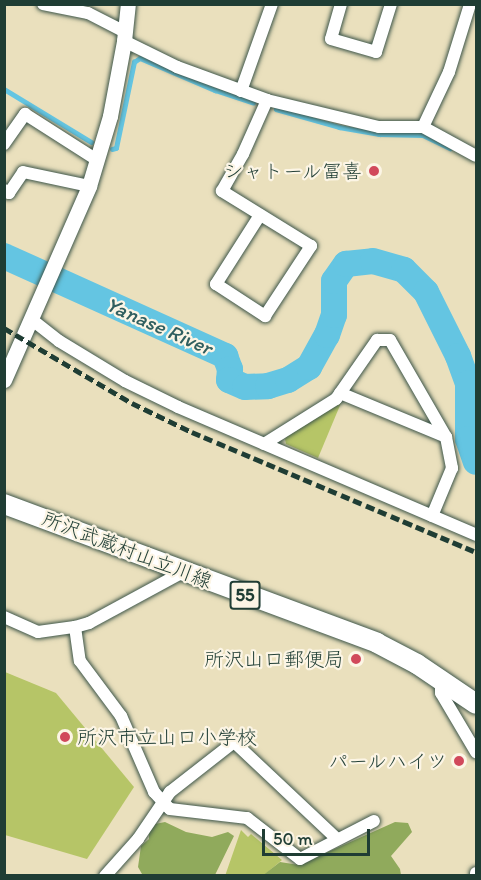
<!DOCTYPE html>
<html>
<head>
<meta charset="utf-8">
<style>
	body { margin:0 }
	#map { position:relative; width:481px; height:880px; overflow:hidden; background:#eae0bd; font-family:Itim,"Klee One",sans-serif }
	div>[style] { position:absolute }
	.green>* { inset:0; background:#b6c567 }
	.forest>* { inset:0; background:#90aa5c }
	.stream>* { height:4.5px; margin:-2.25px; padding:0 2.25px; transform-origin:2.25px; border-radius:2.25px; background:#64c5e2 }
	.river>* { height:26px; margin:-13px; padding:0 13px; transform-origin:13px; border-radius:13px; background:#64c5e2 }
	.roads { filter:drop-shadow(0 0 2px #3d5549) drop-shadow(0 0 2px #3d5549) }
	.minor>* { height:12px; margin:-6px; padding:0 6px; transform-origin:6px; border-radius:6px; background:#fff }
	.tertiary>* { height:15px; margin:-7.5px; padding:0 7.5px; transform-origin:7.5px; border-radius:7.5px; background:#fff }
	.primary>* { height:20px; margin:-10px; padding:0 10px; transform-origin:10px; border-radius:10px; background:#fff }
	.rail>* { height:4.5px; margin-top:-2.25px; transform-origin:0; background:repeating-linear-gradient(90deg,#1f3d34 0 9px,transparent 0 13.5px) }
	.dots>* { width:16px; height:16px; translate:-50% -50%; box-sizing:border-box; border:3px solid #fcf5e5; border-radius:50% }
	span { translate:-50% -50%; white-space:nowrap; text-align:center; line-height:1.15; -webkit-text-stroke:4.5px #fcf5e5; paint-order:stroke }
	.shield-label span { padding:2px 4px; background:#fcf5e5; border:2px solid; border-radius:4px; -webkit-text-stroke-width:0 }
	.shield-label { font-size:18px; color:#1f3d34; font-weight:700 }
	.poi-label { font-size:20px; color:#1f3d34 }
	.right { translate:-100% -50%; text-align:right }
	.left { translate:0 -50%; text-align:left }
	.street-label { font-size:20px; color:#1f3d34 }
	.water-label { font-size:21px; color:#305f60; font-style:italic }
	.frame { position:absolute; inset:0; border:6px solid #1f3d34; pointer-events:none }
	.scale { position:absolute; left:262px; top:829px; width:108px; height:27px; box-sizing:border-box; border:3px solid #1f3d34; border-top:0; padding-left:8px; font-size:18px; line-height:21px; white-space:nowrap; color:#1f3d34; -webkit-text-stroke:4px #fcf5e5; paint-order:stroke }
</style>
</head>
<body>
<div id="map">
	<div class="green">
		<div style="clip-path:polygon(341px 403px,318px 458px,286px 444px,285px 439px,288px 435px)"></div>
		<div style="clip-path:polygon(5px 672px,56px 693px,134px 787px,87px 859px,5px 835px)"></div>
		<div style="clip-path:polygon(241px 830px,248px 837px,251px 834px,282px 860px,264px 875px,225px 876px)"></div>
	</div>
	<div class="forest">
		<div style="clip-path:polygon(165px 822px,186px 832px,212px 837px,228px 832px,234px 836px,215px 875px,142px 874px,138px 867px,141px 846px,149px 839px,149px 831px,155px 824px)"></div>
		<div style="clip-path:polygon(395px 822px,408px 823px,412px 832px,391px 856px,400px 869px,401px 875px,262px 876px,280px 862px,299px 865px)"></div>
	</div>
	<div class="stream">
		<div style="left:4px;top:89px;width:102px;rotate:31.3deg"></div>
		<div style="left:276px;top:109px;width:66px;rotate:15.9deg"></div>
		<div style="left:339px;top:127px;width:41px;rotate:9.9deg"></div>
		<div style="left:379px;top:134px;width:44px;rotate:1.3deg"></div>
		<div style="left:423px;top:135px;width:30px;rotate:26deg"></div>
		<div style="left:112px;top:149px;width:4px;rotate:-14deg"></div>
		<div style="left:116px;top:148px;width:88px;rotate:-78.2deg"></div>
		<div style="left:134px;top:62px;width:7px;rotate:-34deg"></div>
		<div style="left:140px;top:58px;width:82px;rotate:23.1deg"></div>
		<div style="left:215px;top:90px;width:40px;rotate:18deg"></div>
	</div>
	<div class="river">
		<div style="left:4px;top:256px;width:243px;rotate:24.3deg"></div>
		<div style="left:225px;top:356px;width:14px;rotate:69deg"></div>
		<div style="left:230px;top:369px;width:11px;rotate:95deg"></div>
		<div style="left:229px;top:380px;width:17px;rotate:24deg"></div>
		<div style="left:245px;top:387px;width:23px;rotate:-2deg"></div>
		<div style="left:268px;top:386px;width:21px;rotate:-17deg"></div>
		<div style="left:288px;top:380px;width:25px;rotate:-32deg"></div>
		<div style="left:309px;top:367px;width:37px;rotate:-61deg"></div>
		<div style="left:327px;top:335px;width:21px;rotate:-71deg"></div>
		<div style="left:334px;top:315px;width:34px;rotate:-90deg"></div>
		<div style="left:334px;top:281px;width:21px;rotate:-55deg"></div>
		<div style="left:346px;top:264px;width:27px;rotate:-6deg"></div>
		<div style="left:373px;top:261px;width:32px;rotate:16deg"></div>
		<div style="left:404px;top:270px;width:31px;rotate:45deg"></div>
		<div style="left:426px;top:292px;width:72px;rotate:63.4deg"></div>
		<div style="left:458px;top:356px;width:29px;rotate:70deg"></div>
		<div style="left:468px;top:383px;width:56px;rotate:90deg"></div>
		<div style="left:468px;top:439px;width:24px;rotate:71deg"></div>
	</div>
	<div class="roads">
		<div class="minor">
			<div style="left:43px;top:4px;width:46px;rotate:11.3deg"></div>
			<div style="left:88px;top:13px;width:42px;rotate:27.2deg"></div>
			<div style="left:341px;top:4px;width:36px;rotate:106deg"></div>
			<div style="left:331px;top:39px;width:47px;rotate:16.1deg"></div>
			<div style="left:376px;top:52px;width:50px;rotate:-72.6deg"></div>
			<div style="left:124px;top:41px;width:59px;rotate:26.1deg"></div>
			<div style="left:177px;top:67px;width:96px;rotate:20.1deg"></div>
			<div style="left:267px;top:100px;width:115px;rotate:13.6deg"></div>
			<div style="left:379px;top:127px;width:44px"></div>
			<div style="left:423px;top:127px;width:60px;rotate:28.7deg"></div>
			<div style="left:241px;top:91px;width:92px;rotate:-70.4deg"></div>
			<div style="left:423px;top:127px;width:61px;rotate:-64.7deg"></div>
			<div style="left:449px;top:72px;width:71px;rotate:-72.8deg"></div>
			<div style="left:4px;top:144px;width:37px;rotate:-55deg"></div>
			<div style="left:25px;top:114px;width:85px;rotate:32.6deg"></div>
			<div style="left:4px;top:190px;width:6px;rotate:31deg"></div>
			<div style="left:9px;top:193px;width:25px;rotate:-56deg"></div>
			<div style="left:23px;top:172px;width:67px;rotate:12deg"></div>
			<div style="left:260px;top:215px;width:82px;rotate:122.5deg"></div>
			<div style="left:216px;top:284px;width:59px;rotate:33.1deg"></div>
			<div style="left:265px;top:316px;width:84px;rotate:-56.7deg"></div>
			<div style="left:311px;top:246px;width:105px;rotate:-148.3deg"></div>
			<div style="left:222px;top:191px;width:43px;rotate:-60.4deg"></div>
			<div style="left:243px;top:154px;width:59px;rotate:-66deg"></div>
			<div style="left:31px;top:319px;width:36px;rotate:38deg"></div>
			<div style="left:59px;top:341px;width:77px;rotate:31.2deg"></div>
			<div style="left:125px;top:381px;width:59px;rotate:26.1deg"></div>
			<div style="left:178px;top:407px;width:324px;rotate:23.2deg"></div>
			<div style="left:340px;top:393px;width:115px;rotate:22.5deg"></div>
			<div style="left:264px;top:444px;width:85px;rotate:-32deg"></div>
			<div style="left:336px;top:399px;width:72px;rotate:-55.2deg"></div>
			<div style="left:377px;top:340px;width:13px"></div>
			<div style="left:390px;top:340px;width:112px;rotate:60deg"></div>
			<div style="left:446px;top:437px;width:32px;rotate:79deg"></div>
			<div style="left:452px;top:468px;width:52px;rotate:112.6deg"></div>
			<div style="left:4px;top:617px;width:37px;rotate:24deg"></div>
			<div style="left:38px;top:632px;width:37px;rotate:-8deg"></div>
			<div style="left:75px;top:627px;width:15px;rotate:-16deg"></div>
			<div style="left:89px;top:623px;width:107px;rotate:-28.5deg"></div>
			<div style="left:75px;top:627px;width:34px;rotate:82deg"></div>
			<div style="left:80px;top:661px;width:69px;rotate:53.3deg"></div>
			<div style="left:121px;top:716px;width:83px;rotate:66.5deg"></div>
			<div style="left:154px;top:792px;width:23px;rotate:47deg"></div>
			<div style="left:170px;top:809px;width:78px;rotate:6.7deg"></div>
			<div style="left:247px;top:818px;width:67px;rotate:37.7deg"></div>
			<div style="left:300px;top:859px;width:83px;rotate:-27.2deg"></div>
			<div style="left:441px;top:679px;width:14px;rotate:90deg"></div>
			<div style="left:441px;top:693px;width:69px;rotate:59.3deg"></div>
			<div style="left:105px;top:876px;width:50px;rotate:-48.3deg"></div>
			<div style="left:138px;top:839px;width:57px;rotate:-55.8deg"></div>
			<div style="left:170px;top:792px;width:81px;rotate:-38deg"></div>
			<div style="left:234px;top:742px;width:141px;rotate:43.3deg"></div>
			<div style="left:476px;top:876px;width:3px;rotate:-90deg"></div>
		</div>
		<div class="tertiary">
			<div style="left:4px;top:380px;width:212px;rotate:-66.3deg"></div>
			<div style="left:89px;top:186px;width:73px;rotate:-73.3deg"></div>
			<div style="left:110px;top:116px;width:76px;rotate:-79.4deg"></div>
			<div style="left:124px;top:41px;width:37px;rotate:-84deg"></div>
		</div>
		<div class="primary">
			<div style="left:4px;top:504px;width:398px;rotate:20.4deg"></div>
			<div style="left:377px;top:643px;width:45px;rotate:27.7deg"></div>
			<div style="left:417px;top:664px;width:71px;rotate:34.1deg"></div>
		</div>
	</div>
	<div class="rail">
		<div style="left:4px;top:328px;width:148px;rotate:30.4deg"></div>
		<div style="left:132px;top:403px;width:67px;rotate:25.8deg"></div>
		<div style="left:192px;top:432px;width:308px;rotate:22.9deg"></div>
	</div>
	<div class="dots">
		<div style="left:374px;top:171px;background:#d1495b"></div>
		<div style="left:356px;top:659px;background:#d1495b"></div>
		<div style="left:65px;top:737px;background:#d1495b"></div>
		<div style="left:459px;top:761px;background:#d1495b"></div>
	</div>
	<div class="shield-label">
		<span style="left:245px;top:595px">55</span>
	</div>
	<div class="poi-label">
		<span class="right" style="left:362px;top:171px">シャトール冨喜</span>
		<span class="right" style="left:344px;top:659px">所沢山口郵便局</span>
		<span class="left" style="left:77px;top:737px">所沢市立山口小学校</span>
		<span class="right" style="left:447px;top:761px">パールハイツ</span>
	</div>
	<div class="street-label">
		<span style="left:127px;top:550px;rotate:21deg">所沢武蔵村山立川線</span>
	</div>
	<div class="water-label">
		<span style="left:159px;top:326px;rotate:24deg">Yanase River</span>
	</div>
	<div class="frame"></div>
	<div class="scale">50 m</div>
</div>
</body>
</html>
